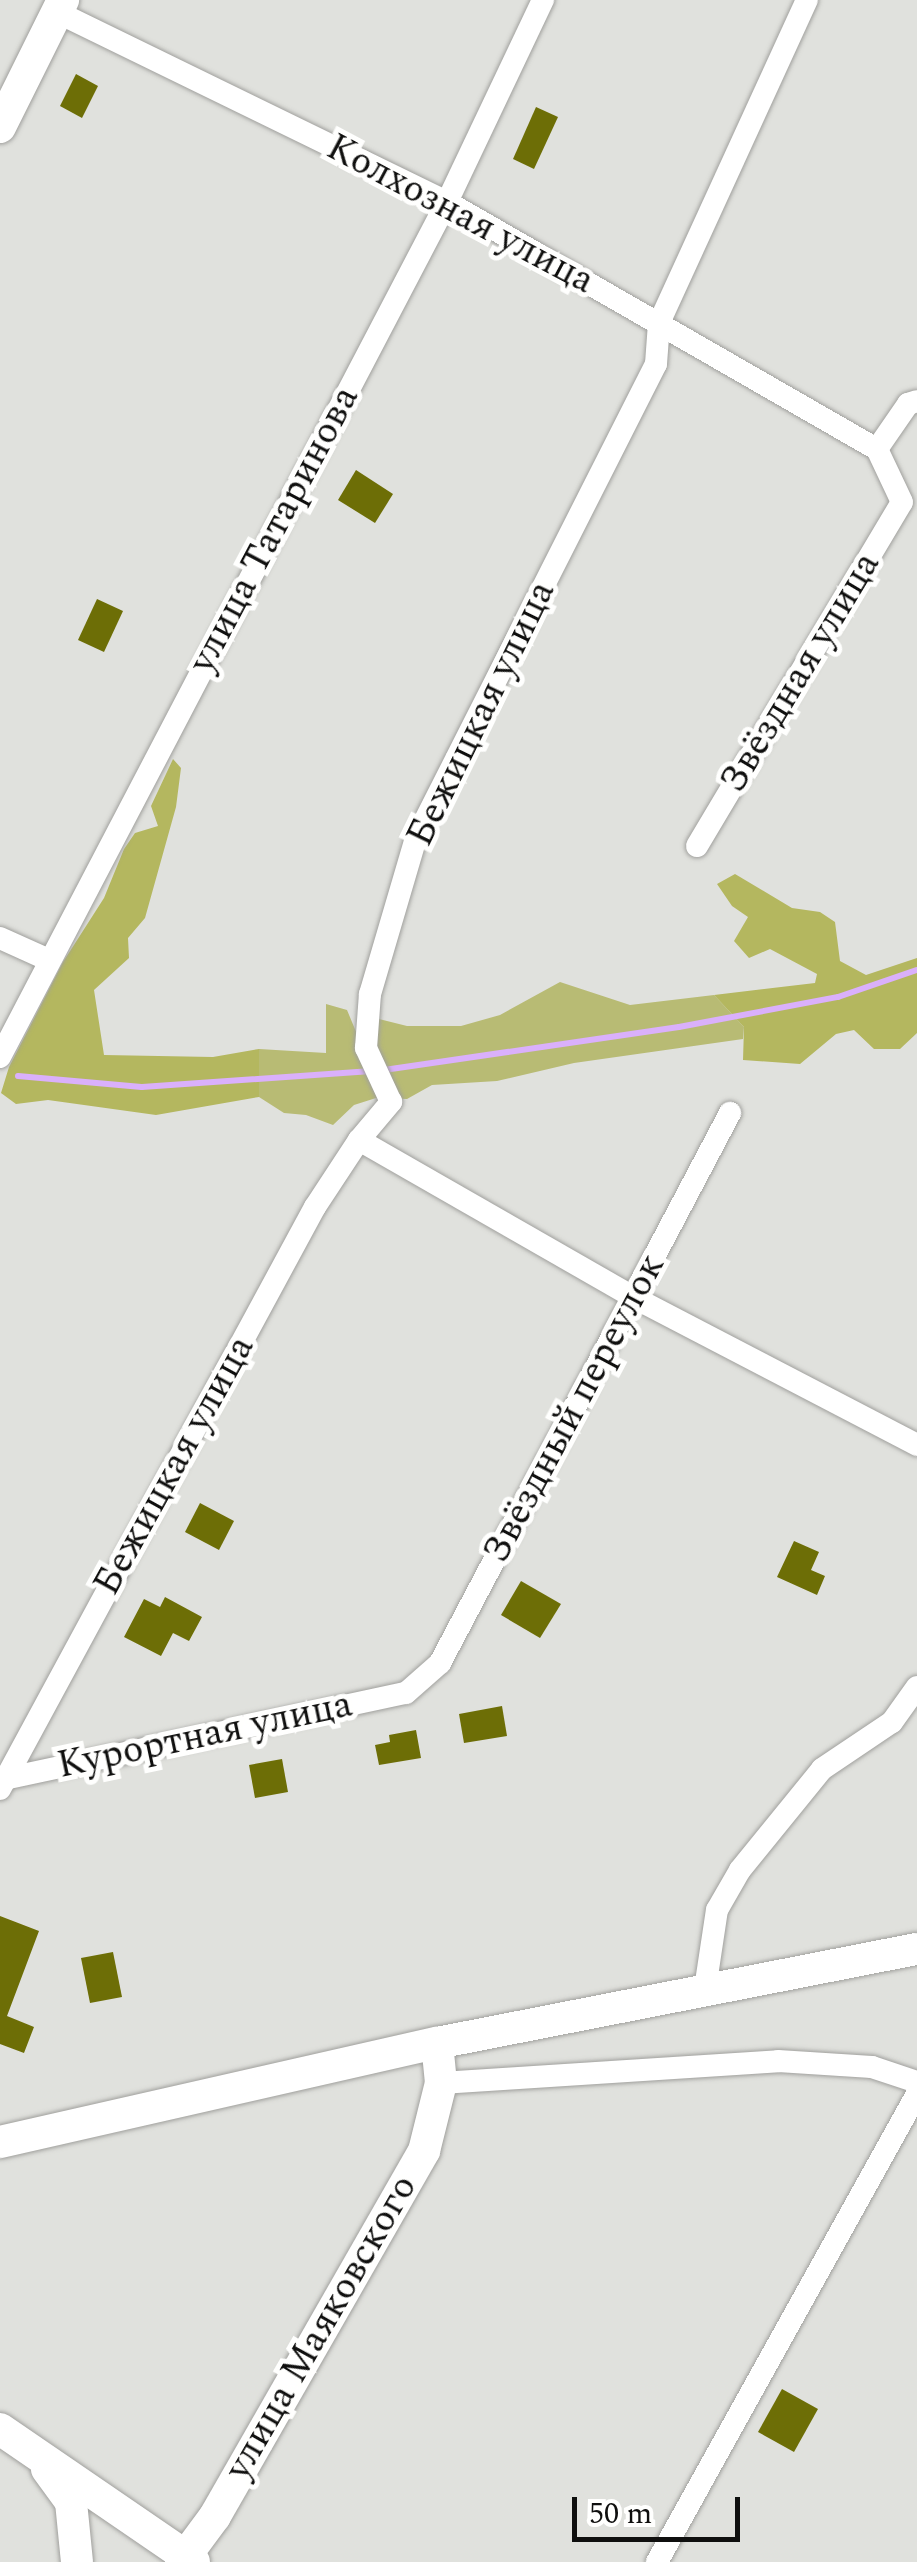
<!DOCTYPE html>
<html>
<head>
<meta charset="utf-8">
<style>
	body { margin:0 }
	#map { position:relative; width:917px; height:2562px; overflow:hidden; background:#e0e1dd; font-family:Spectral,serif }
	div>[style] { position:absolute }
	.green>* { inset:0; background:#b8bb74 }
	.forest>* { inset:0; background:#b4b75f }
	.stream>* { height:6px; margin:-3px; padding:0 3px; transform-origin:3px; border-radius:3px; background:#dab0fb }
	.building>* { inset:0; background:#6d6e06 }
	.roads { filter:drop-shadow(0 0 2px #a0a09d) drop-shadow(0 0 2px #a0a09d) }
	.street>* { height:22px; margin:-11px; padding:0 11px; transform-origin:11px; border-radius:11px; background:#fff }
	.secondary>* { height:32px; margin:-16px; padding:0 16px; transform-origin:16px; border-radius:16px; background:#fff }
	span { translate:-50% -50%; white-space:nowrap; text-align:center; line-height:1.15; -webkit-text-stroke:10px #fffffe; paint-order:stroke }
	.street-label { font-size:38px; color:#0f0f0e }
	.scale { position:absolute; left:572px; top:2497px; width:168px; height:45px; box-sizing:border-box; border:5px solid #0f0f0e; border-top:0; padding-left:12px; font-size:30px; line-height:35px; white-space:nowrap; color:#0f0f0e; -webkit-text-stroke:8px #fffffe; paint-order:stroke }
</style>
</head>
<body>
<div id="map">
	<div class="green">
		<div style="clip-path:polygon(560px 982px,630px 1005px,714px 995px,744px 1027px,743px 1039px,574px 1063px,497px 1081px,432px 1085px,407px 1099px,376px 1098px,354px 1105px,333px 1125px,306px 1115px,284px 1113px,259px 1097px,259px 1049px,326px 1053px,326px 1004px,347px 1010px,357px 1034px,379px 1019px,407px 1026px,461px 1026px,500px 1015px)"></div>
	</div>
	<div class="forest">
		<div style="clip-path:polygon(173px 759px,181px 768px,176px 807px,145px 918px,128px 938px,129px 958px,94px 990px,104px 1055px,213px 1057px,259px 1049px,259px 1097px,156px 1115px,48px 1100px,16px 1104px,1px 1093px,9px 1067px,63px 962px,104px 898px,124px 849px,135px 833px,158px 826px,151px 806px)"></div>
		<div style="clip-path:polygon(735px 874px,792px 908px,820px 912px,835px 922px,840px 961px,866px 975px,917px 958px,917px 1033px,900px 1049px,874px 1049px,854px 1030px,836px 1034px,800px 1064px,743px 1060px,744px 1027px,714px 995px,815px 983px,817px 974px,770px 949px,749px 958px,734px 941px,748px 917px,732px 906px,717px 884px)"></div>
	</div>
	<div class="stream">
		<div style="left:384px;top:1070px;width:298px;rotate:-8.3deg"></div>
		<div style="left:679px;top:1027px;width:162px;rotate:-10.7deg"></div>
		<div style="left:838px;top:997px;width:83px;rotate:-18.9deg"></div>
		<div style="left:18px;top:1076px;width:124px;rotate:5.1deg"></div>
		<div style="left:142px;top:1087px;width:230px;rotate:-4deg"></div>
	</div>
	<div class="building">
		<div style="clip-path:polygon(76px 74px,98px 86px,82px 118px,60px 106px)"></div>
		<div style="clip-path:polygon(536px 107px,558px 117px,534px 169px,513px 159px)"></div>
		<div style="clip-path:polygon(356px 470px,393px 494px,375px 523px,338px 500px)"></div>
		<div style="clip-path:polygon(97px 599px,123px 611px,104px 652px,78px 640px)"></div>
		<div style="clip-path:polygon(200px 1503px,234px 1521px,219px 1550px,185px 1532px)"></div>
		<div style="clip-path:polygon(794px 1541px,819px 1552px,811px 1570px,825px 1576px,817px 1595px,777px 1577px)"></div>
		<div style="clip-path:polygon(521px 1581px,561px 1604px,540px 1638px,501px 1615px)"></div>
		<div style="clip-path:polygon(165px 1597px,202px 1617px,189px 1641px,173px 1633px,161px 1656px,124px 1637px,144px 1599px,160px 1607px)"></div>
		<div style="clip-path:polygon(502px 1706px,507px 1736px,464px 1743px,459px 1714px)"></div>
		<div style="clip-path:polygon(416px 1730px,421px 1758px,379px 1765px,375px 1745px,390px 1742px,389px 1735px)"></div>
		<div style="clip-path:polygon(282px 1759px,288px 1792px,255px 1798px,249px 1765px)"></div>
		<div style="clip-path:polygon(0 1916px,39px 1931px,7px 2016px,34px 2027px,24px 2053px,0 2044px)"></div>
		<div style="clip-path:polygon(113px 1952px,122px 1997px,90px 2003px,81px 1958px)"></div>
		<div style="clip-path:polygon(782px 2389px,818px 2409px,794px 2452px,758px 2432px)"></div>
	</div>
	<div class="roads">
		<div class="street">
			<div style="left:57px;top:12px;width:434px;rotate:26deg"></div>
			<div style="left:447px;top:202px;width:496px;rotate:29.9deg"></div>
			<div style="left:697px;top:846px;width:400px;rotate:-59.2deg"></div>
			<div style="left:902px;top:502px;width:59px;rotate:-115.3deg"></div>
			<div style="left:877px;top:449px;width:55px;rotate:-55.4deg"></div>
			<div style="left:908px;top:404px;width:9px;rotate:-18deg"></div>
			<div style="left:0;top:938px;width:54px;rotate:24.2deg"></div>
			<div style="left:0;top:1057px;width:965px;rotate:-62.4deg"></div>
			<div style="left:447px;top:202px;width:224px;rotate:-64.6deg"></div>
			<div style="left:359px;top:1140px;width:318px;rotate:29.8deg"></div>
			<div style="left:635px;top:1298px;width:318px;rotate:27.5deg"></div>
			<div style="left:4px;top:1779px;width:411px;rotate:-12.1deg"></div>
			<div style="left:406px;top:1693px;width:45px;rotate:-41.4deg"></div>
			<div style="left:440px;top:1663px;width:622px;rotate:-62.2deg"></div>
			<div style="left:0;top:1789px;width:662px;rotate:-61.58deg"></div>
			<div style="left:315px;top:1207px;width:80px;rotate:-56.7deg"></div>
			<div style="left:359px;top:1140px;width:50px;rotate:-49.9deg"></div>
			<div style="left:391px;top:1102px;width:60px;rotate:-114.8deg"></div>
			<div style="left:366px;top:1048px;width:54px;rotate:-85.8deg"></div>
			<div style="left:370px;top:994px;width:163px;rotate:-73.6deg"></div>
			<div style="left:416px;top:838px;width:531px;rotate:-63.15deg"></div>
			<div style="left:656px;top:364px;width:41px;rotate:-85.8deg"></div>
			<div style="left:659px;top:323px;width:355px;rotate:-65.4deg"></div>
			<div style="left:705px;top:1989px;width:80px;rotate:-81.4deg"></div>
			<div style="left:717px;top:1910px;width:46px;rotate:-60.1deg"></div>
			<div style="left:740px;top:1870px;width:130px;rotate:-50.9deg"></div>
			<div style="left:822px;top:1769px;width:84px;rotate:-33.9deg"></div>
			<div style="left:892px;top:1722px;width:43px;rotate:-54.5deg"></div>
			<div style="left:441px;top:2083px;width:338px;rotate:-3.7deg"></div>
			<div style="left:778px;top:2061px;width:94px;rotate:3.7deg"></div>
			<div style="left:872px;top:2067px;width:47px;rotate:18.4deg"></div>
			<div style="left:657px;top:2562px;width:535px;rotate:-60.95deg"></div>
		</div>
		<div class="secondary">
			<div style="left:0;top:127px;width:142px;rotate:-63.6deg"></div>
			<div style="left:0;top:2142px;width:448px;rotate:-12.8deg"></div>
			<div style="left:437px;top:2043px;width:489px;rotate:-11.1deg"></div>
			<div style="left:0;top:2429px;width:235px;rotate:34.4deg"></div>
			<div style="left:47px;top:2469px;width:41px;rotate:54deg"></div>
			<div style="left:71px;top:2502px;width:60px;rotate:84.3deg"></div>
			<div style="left:181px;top:2562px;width:57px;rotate:-53.5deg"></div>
			<div style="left:215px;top:2516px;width:421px;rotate:-60.2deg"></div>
			<div style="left:424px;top:2151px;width:70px;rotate:-76deg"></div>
			<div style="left:441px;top:2083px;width:40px;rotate:-95.7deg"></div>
		</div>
	</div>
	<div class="street-label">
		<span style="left:460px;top:215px;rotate:28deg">Колхозная улица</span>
		<span style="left:275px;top:530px;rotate:-62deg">улица Татаринова</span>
		<span style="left:801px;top:673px;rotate:-59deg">Звёздная улица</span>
		<span style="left:482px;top:714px;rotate:-64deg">Бежицкая улица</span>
		<span style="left:575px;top:1409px;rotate:-62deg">Звёздный переулок</span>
		<span style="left:175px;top:1466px;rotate:-61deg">Бежицкая улица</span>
		<span style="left:205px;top:1736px;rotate:-12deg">Курортная улица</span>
		<span style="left:322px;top:2328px;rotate:-60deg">улица Маяковского</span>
	</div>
	<div class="scale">50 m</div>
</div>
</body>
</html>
